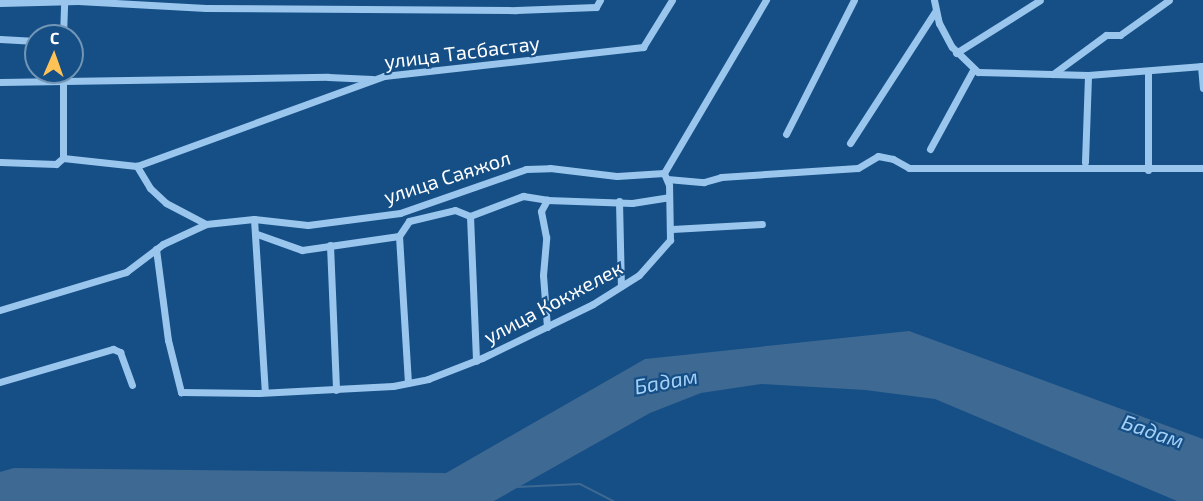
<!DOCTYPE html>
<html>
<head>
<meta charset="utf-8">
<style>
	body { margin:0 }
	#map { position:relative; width:1203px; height:501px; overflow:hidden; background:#154f86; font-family:"Exo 2",sans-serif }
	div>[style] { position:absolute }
	.water>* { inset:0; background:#3e6992 }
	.stream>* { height:1.5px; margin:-0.75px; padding:0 0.75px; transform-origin:0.75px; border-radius:0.75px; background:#3e6992 }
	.minor>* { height:7px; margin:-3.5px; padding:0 3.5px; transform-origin:3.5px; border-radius:3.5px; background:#9ac6ee }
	span { translate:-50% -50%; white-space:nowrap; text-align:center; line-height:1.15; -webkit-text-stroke:4.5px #154f86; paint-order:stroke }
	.street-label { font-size:20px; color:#fff }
	.water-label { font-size:21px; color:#a5d0f6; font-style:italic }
	.north { position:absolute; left:24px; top:24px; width:60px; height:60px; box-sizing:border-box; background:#154f86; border:2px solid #7395b6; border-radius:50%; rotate:2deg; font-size:16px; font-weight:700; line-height:24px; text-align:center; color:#fff }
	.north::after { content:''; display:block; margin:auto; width:21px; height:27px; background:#ffc257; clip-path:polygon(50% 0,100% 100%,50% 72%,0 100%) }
</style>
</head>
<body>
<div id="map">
	<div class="water">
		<div style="clip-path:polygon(909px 331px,1203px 439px,1203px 501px,1177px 501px,935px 399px,865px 390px,761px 384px,701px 393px,650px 413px,494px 501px,0 501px,0 472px,14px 468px,446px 473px,645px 359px)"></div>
	</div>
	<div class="stream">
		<div style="left:517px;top:487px;width:63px;rotate:-2.7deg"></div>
		<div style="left:580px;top:484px;width:38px;rotate:27deg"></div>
	</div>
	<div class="minor">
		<div style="left:934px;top:0;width:24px;rotate:78deg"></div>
		<div style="left:939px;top:23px;width:27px;rotate:62deg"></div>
		<div style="left:952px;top:47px;width:36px;rotate:44deg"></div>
		<div style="left:978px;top:72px;width:110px;rotate:1.6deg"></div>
		<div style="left:1088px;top:75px;width:115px;rotate:-4.5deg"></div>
		<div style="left:0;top:3px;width:78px;rotate:-1.5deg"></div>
		<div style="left:78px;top:1px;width:128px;rotate:3.1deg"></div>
		<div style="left:206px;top:8px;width:310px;rotate:0.4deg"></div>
		<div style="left:516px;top:10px;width:80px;rotate:-2.1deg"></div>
		<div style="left:596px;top:7px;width:8px;rotate:-60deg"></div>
		<div style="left:63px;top:36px;width:36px;rotate:-88deg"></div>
		<div style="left:0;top:39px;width:36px;rotate:3deg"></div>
		<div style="left:956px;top:53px;width:99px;rotate:-32.2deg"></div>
		<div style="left:1201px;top:66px;width:22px;rotate:85deg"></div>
		<div style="left:1053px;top:74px;width:66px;rotate:-36.3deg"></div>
		<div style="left:1106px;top:35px;width:14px"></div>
		<div style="left:1120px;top:35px;width:60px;rotate:-35.5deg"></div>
		<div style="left:0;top:82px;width:328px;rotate:-0.9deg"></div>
		<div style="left:328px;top:77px;width:44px;rotate:2.6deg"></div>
		<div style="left:786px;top:134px;width:150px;rotate:-63.1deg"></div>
		<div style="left:850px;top:143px;width:158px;rotate:-57.1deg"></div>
		<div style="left:930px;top:149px;width:90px;rotate:-61.4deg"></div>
		<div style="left:63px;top:158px;width:86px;rotate:-90deg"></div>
		<div style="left:0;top:162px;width:56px;rotate:2deg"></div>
		<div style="left:56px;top:164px;width:9px;rotate:-41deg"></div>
		<div style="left:63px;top:158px;width:74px;rotate:6.2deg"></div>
		<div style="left:1085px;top:162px;width:87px;rotate:-88deg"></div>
		<div style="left:1148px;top:170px;width:98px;rotate:-90deg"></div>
		<div style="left:667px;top:179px;width:37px;rotate:5deg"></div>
		<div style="left:704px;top:182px;width:18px;rotate:-16deg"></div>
		<div style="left:721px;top:177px;width:137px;rotate:-3.8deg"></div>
		<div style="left:858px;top:168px;width:23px;rotate:-31deg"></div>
		<div style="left:878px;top:156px;width:15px;rotate:11deg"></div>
		<div style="left:893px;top:159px;width:18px;rotate:29deg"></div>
		<div style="left:909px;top:168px;width:294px"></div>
		<div style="left:619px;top:201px;width:85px;rotate:88.7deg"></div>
		<div style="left:470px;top:216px;width:145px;rotate:87.6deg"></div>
		<div style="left:470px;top:216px;width:57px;rotate:-20.7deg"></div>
		<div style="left:523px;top:196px;width:24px;rotate:9deg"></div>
		<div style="left:254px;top:219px;width:173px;rotate:86.4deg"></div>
		<div style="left:206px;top:224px;width:45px;rotate:-152.3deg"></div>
		<div style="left:166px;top:203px;width:22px;rotate:-137deg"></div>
		<div style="left:150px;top:188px;width:26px;rotate:-121deg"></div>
		<div style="left:137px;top:166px;width:263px;rotate:-20deg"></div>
		<div style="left:384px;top:76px;width:261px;rotate:-6.4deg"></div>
		<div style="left:643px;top:47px;width:55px;rotate:-58.3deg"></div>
		<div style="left:672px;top:229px;width:90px;rotate:-3.2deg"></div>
		<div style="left:257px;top:234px;width:48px;rotate:19.6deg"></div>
		<div style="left:302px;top:250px;width:98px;rotate:-8.2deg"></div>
		<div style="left:399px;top:236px;width:147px;rotate:86.5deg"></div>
		<div style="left:399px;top:236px;width:18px;rotate:-56deg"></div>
		<div style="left:409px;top:221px;width:47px;rotate:-13.4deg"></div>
		<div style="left:455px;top:210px;width:16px;rotate:22deg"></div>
		<div style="left:330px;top:245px;width:145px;rotate:87.6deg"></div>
		<div style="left:156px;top:249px;width:92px;rotate:82.5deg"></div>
		<div style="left:168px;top:340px;width:54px;rotate:76deg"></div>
		<div style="left:181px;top:392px;width:78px;rotate:0.7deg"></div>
		<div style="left:259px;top:393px;width:134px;rotate:-3deg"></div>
		<div style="left:393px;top:386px;width:36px;rotate:-11deg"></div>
		<div style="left:428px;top:379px;width:58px;rotate:-21.3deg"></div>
		<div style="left:482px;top:358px;width:123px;rotate:-25.9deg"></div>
		<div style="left:593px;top:304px;width:54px;rotate:-32.2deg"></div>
		<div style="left:639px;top:275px;width:47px;rotate:-48.5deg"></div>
		<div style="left:670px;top:240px;width:55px;rotate:-91deg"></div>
		<div style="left:669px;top:185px;width:13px;rotate:-113deg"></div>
		<div style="left:0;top:310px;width:132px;rotate:-16.8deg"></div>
		<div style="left:126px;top:272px;width:46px;rotate:-37.1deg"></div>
		<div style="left:163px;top:244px;width:47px;rotate:-24.9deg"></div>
		<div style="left:206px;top:224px;width:48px;rotate:-5.9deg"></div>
		<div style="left:254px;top:219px;width:54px;rotate:6.3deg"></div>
		<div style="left:308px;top:225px;width:93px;rotate:-7.4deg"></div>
		<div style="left:400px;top:213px;width:133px;rotate:-19.2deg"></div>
		<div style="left:526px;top:169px;width:24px;rotate:-2deg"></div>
		<div style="left:550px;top:168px;width:67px;rotate:6.8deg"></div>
		<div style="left:617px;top:176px;width:47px;rotate:-3.7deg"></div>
		<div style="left:664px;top:173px;width:201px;rotate:-59.5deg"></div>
		<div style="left:547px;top:327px;width:52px;rotate:-94.4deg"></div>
		<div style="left:543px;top:275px;width:38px;rotate:-85deg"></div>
		<div style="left:546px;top:237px;width:26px;rotate:-101deg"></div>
		<div style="left:541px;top:211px;width:13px;rotate:-61deg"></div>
		<div style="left:547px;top:200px;width:85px;rotate:2deg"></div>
		<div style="left:632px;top:203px;width:37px;rotate:-9deg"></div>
		<div style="left:0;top:382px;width:118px;rotate:-16.3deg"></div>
		<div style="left:113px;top:349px;width:8px;rotate:23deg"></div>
		<div style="left:120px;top:352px;width:35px;rotate:70deg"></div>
	</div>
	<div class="street-label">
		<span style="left:462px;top:52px;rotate:-7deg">улица Тасбастау</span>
		<span style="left:447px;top:177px;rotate:-18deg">улица Саяжол</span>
		<span style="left:553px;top:302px;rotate:-28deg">улица Кокжелек</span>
	</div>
	<div class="water-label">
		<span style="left:666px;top:381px;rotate:-10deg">Бадам</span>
		<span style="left:1153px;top:431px;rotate:19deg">Бадам</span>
	</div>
	<div class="north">С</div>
</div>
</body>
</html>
